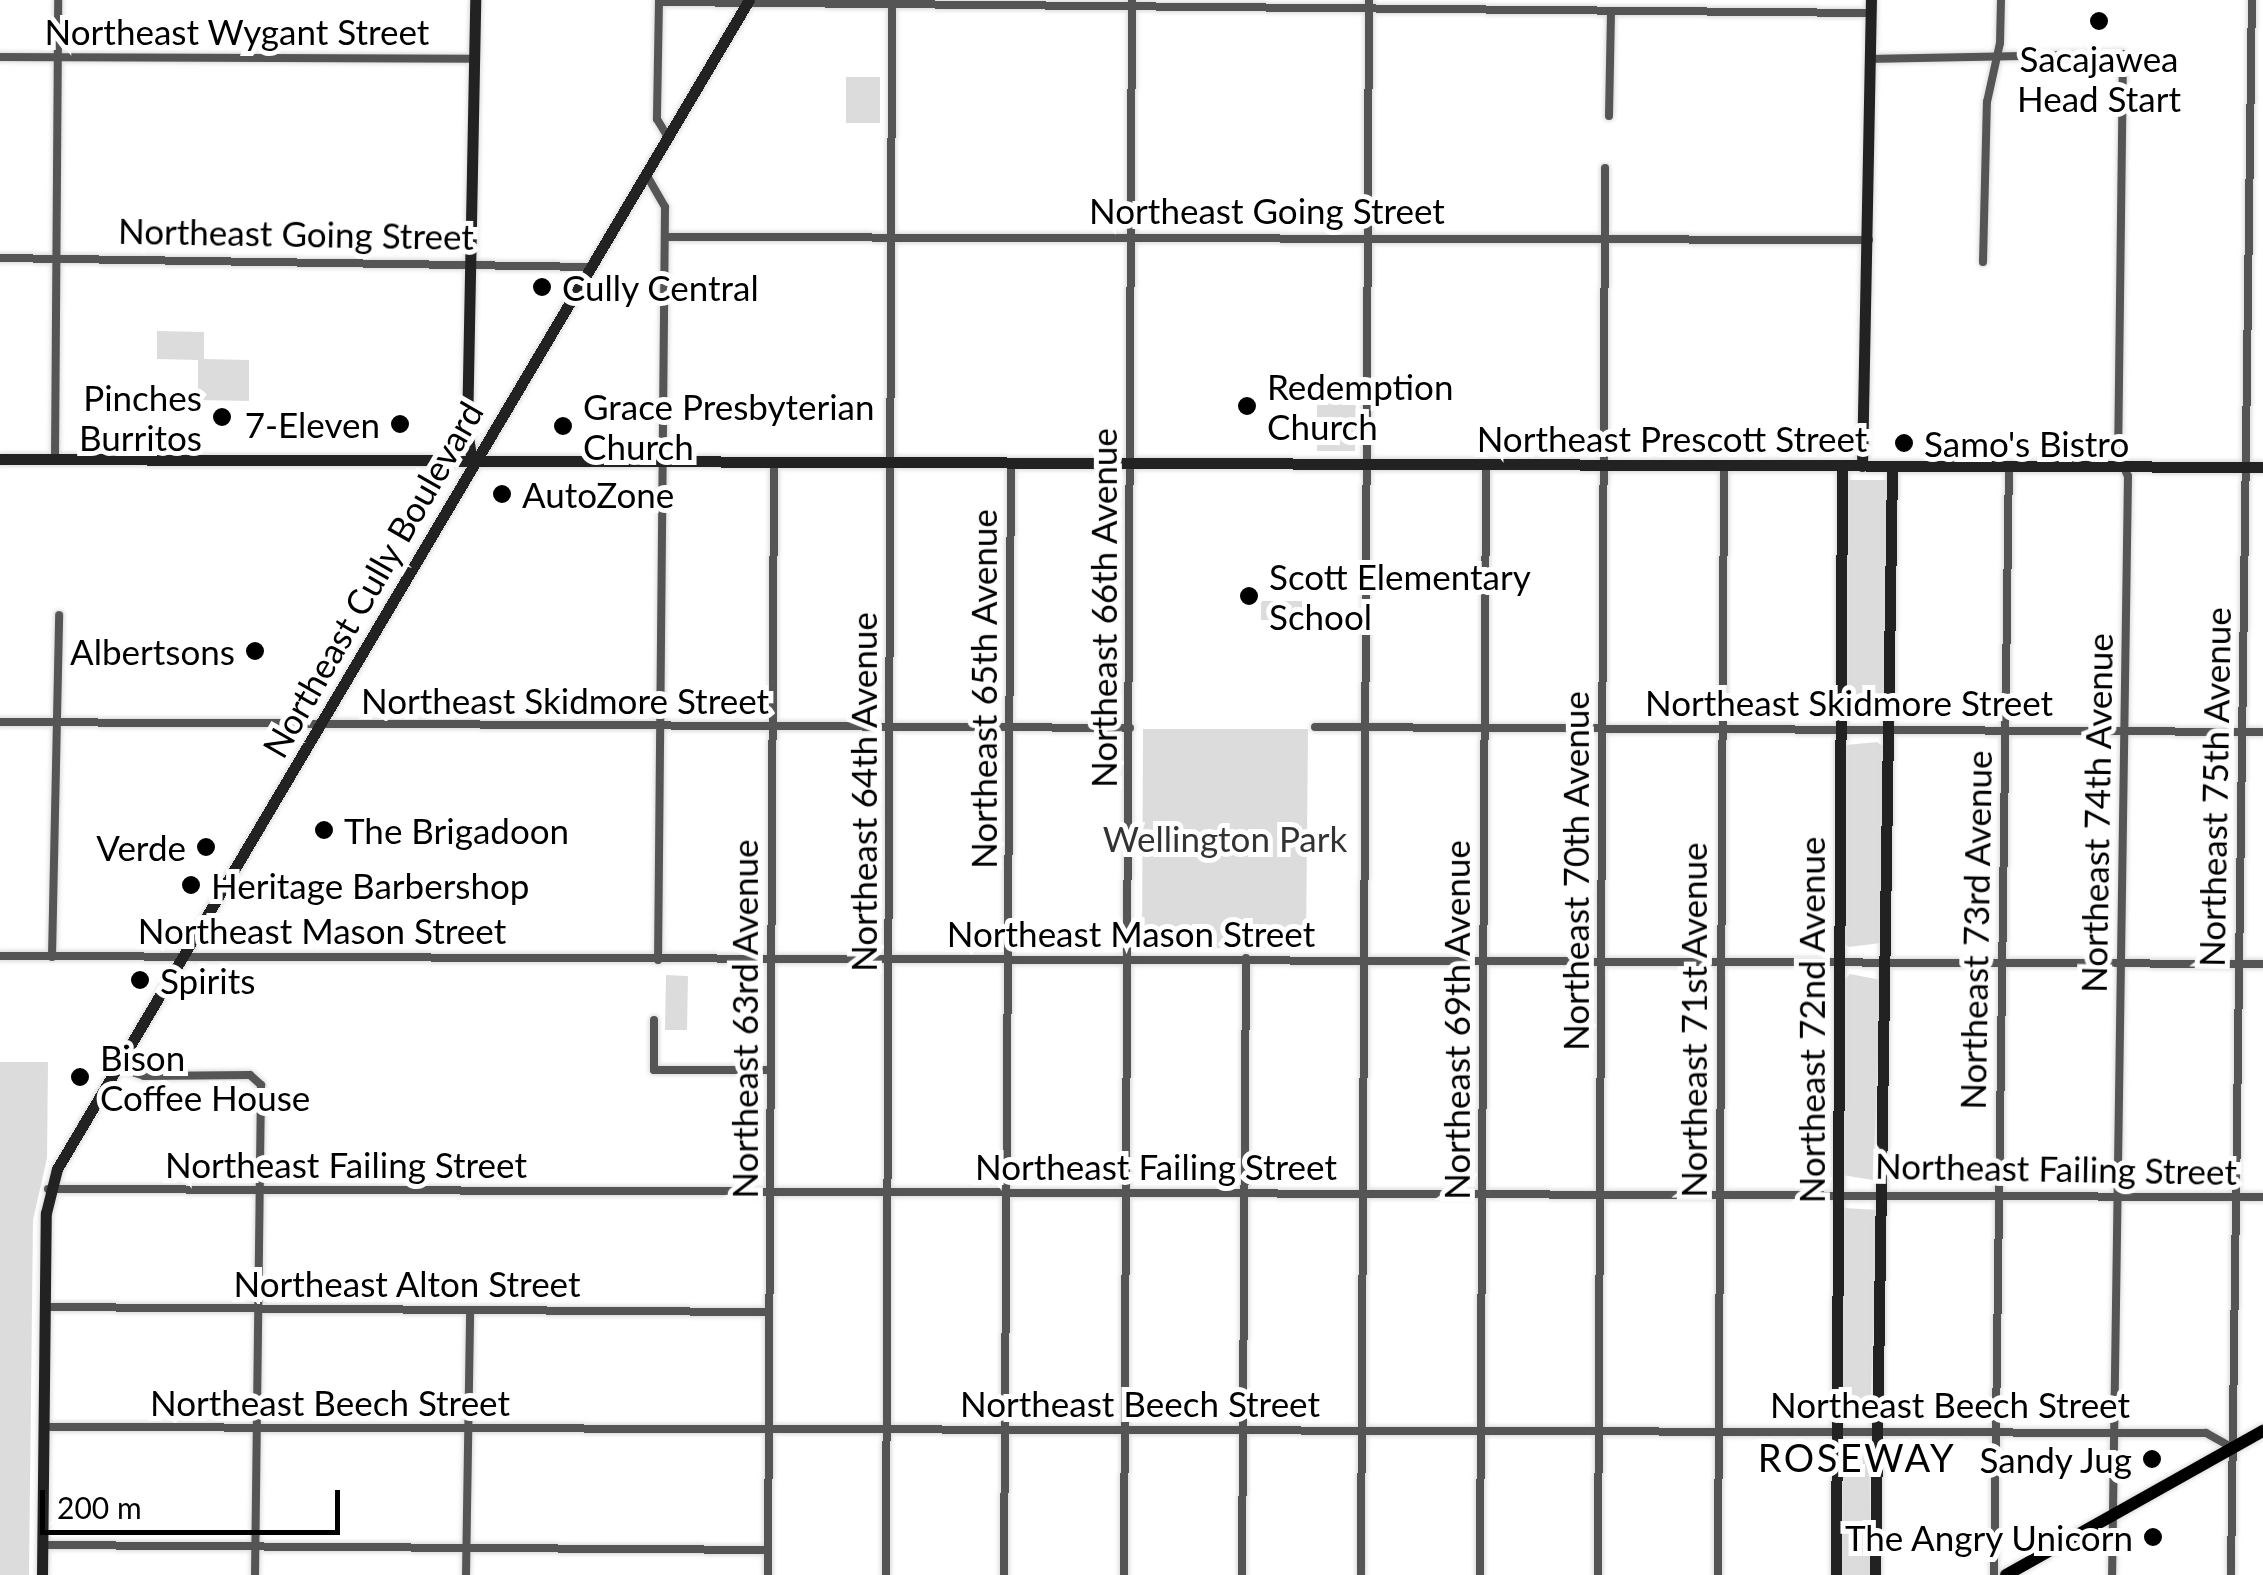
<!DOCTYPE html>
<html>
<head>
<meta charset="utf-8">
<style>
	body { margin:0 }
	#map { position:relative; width:2263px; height:1575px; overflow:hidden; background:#fff; font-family:Lato,sans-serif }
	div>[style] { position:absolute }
	.green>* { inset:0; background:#dcdcdc }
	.roads { filter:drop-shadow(0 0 2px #dbdbdb) drop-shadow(0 0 2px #dbdbdb) }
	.street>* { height:8px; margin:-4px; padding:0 4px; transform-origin:4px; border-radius:4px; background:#555 }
	.secondary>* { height:11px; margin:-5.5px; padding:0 5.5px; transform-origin:5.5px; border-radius:5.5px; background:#222 }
	.primary>* { height:12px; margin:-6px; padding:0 6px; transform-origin:6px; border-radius:6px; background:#000 }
	.dots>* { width:28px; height:28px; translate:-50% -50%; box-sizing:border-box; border:5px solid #fff; border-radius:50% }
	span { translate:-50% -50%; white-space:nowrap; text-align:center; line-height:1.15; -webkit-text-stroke:10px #fff; paint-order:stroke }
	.street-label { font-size:35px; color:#000 }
	.poi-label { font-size:35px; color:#000 }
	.left { translate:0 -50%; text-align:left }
	.right { translate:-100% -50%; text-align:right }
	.park-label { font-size:35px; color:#333 }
	.neighbourhood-label { font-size:38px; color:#000; letter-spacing:2.5px }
	.scale { position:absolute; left:40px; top:1490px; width:300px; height:45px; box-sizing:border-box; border:5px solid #000; border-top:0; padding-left:12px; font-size:30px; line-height:35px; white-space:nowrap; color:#000; -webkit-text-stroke:8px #fff; paint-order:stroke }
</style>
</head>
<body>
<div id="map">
	<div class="green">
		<div style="clip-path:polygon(846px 77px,880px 77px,880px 123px,846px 123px)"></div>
		<div style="clip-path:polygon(157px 331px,204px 332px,204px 359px,249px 360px,249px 401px,198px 400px,198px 360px,157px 359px)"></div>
		<div style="clip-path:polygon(1317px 392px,1356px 392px,1355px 451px,1317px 451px)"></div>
		<div style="clip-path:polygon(1846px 480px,1889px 480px,1884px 712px,1878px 715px,1845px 709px)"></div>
		<div style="clip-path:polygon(1261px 601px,1304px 601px,1304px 620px,1261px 620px)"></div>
		<div style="clip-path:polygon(1143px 729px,1308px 729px,1306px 948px,1142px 948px)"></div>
		<div style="clip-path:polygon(1877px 742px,1884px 747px,1881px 943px,1849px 947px,1844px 943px,1846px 745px)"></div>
		<div style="clip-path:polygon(1850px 974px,1881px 980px,1873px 1180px,1842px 1175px,1843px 981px)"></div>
		<div style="clip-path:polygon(666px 975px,688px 976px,687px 1030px,665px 1030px)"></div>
		<div style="clip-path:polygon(0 1062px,48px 1062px,47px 1158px,33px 1220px,29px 1575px,0 1575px)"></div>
		<div style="clip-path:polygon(1843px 1208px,1878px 1210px,1870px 1418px,1841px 1415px)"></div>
		<div style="clip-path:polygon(1869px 1445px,1871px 1575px,1842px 1575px,1843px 1447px)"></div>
	</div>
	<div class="roads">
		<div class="street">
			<div style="left:659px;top:0;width:119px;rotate:91deg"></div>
			<div style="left:657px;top:119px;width:21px;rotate:59deg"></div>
			<div style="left:659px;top:2px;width:1212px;rotate:0.52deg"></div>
			<div style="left:0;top:57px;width:474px;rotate:0.2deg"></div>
			<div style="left:1871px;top:59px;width:252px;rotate:-1.1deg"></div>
			<div style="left:2123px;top:54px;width:400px;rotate:90.7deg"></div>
			<div style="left:2118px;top:454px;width:24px;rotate:66deg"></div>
			<div style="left:2128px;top:476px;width:1099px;rotate:90.83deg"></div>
			<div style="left:1609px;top:116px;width:104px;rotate:-88.9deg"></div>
			<div style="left:646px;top:174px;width:38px;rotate:60deg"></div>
			<div style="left:665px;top:207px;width:753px;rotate:90.53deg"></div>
			<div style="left:665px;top:237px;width:1204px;rotate:0.14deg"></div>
			<div style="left:0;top:258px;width:591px;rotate:0.87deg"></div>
			<div style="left:1983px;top:262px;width:160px;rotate:-88.6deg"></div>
			<div style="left:1987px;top:102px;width:60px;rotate:-77.6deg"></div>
			<div style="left:2000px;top:43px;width:43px;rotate:-88.7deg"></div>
			<div style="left:55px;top:459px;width:459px;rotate:-89.6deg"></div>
			<div style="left:0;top:722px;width:1130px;rotate:0.3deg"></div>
			<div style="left:1315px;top:727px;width:948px;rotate:0.3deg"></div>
			<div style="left:0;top:956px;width:2263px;rotate:0.2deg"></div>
			<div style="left:52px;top:957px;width:342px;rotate:-88.8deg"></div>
			<div style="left:654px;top:1020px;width:50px;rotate:90deg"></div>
			<div style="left:654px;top:1070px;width:117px"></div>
			<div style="left:117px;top:1067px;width:28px;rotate:18deg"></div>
			<div style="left:144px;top:1076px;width:106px;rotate:-0.5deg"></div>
			<div style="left:250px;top:1075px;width:15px;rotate:42deg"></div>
			<div style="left:261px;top:1085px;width:490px;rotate:90.7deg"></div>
			<div style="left:48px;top:1189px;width:2215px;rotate:0.21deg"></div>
			<div style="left:44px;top:1307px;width:725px;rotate:0.4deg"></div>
			<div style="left:43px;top:1427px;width:2163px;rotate:0.16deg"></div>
			<div style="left:2206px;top:1433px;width:31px;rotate:29deg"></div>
			<div style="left:42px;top:1545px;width:726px;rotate:0.39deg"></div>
			<div style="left:466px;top:1575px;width:264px;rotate:-89.1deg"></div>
			<div style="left:768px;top:1575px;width:1111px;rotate:-89.69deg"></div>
			<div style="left:886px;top:1575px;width:1566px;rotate:-89.78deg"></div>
			<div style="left:1004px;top:1575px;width:1111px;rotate:-89.64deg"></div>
			<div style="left:1124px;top:1575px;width:1575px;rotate:-89.71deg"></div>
			<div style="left:1242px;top:1575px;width:617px;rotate:-89.63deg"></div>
			<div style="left:1361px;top:1575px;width:1575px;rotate:-89.71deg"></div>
			<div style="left:1480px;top:1575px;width:1110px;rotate:-89.69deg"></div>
			<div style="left:1598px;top:1575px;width:1407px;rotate:-89.71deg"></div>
			<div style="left:1718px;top:1575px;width:1109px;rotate:-89.69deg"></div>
			<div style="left:1994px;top:1575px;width:1109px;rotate:-89.23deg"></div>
			<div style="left:2231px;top:1575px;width:1575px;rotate:-89.24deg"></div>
		</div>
		<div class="secondary">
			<div style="left:0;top:459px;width:2263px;rotate:0.2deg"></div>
			<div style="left:472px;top:462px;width:31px;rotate:-99deg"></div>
			<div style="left:467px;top:431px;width:431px;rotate:-88.9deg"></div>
			<div style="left:1862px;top:466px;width:466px;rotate:-88.9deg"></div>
			<div style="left:42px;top:1575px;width:362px;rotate:-89.4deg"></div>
			<div style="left:46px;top:1213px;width:45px;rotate:-76deg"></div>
			<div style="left:57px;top:1169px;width:1358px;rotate:-59.38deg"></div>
			<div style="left:1836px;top:1575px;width:1109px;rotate:-89.69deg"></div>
			<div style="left:1875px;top:1575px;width:1109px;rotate:-89.12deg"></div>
		</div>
		<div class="primary">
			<div style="left:2006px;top:1575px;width:295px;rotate:-29.3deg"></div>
		</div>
	</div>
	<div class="dots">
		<div style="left:2099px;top:21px;background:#000"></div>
		<div style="left:542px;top:287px;background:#000"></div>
		<div style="left:1247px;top:406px;background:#000"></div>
		<div style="left:222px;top:417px;background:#000"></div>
		<div style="left:400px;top:424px;background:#000"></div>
		<div style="left:563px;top:426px;background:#000"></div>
		<div style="left:1904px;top:443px;background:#000"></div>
		<div style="left:502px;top:494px;background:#000"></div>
		<div style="left:1249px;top:596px;background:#000"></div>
		<div style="left:255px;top:651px;background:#000"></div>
		<div style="left:324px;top:830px;background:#000"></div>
		<div style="left:206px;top:847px;background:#000"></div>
		<div style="left:191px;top:885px;background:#000"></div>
		<div style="left:140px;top:980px;background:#000"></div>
		<div style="left:80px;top:1077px;background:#000"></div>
		<div style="left:2152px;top:1459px;background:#000"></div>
		<div style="left:2153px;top:1537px;background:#000"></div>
	</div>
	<div class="street-label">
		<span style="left:237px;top:31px">Northeast Wygant Street</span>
		<span style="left:1267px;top:210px">Northeast Going Street</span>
		<span style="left:296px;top:233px;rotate:1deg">Northeast Going Street</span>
		<span style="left:1672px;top:438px">Northeast Prescott Street</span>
		<span style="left:372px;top:579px;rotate:-60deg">Northeast Cully Boulevard</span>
		<span style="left:1103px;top:608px;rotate:-90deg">Northeast 66th Avenue</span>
		<span style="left:983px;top:689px;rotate:-90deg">Northeast 65th Avenue</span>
		<span style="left:565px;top:700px">Northeast Skidmore Street</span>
		<span style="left:1849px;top:702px">Northeast Skidmore Street</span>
		<span style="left:2214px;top:787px;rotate:-89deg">Northeast 75th Avenue</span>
		<span style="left:863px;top:792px;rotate:-90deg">Northeast 64th Avenue</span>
		<span style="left:2096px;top:813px;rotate:-89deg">Northeast 74th Avenue</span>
		<span style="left:1575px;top:871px;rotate:-90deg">Northeast 70th Avenue</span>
		<span style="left:322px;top:930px">Northeast Mason Street</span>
		<span style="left:1975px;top:930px;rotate:-89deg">Northeast 73rd Avenue</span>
		<span style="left:1131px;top:933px">Northeast Mason Street</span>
		<span style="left:744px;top:1019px;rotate:-90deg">Northeast 63rd Avenue</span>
		<span style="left:1456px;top:1020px;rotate:-90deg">Northeast 69th Avenue</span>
		<span style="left:1693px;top:1020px;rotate:-90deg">Northeast 71st Avenue</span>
		<span style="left:1811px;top:1020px;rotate:-90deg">Northeast 72nd Avenue</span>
		<span style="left:346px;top:1164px">Northeast Failing Street</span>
		<span style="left:1156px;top:1166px">Northeast Failing Street</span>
		<span style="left:2056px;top:1168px;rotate:1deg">Northeast Failing Street</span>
		<span style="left:407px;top:1283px">Northeast Alton Street</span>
		<span style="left:330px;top:1402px">Northeast Beech Street</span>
		<span style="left:1140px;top:1403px">Northeast Beech Street</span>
		<span style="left:1950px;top:1404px">Northeast Beech Street</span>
	</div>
	<div class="poi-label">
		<span style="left:2099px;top:78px">Sacajawea<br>Head Start</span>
		<span class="left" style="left:562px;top:287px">Cully Central</span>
		<span class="left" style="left:1267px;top:406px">Redemption<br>Church</span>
		<span class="right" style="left:202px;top:417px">Pinches<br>Burritos</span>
		<span class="left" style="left:583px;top:426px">Grace Presbyterian<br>Church</span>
		<span class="right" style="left:380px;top:424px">7-Eleven</span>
		<span class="left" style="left:1924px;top:443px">Samo's Bistro</span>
		<span class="left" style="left:522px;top:494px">AutoZone</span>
		<span class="left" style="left:1269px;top:596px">Scott Elementary<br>School</span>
		<span class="right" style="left:235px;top:651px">Albertsons</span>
		<span class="left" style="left:344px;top:830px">The Brigadoon</span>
		<span class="right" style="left:186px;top:847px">Verde</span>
		<span class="left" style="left:211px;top:885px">Heritage Barbershop</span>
		<span class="left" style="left:160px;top:980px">Spirits</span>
		<span class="left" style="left:100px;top:1077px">Bison<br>Coffee House</span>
		<span class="right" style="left:2132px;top:1459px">Sandy Jug</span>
		<span class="right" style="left:2133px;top:1537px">The Angry Unicorn</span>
	</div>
	<div class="park-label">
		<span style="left:1225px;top:838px">Wellington Park</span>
	</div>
	<div class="neighbourhood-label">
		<span style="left:1857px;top:1458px">ROSEWAY</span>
	</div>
	<div class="scale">200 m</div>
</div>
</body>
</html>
